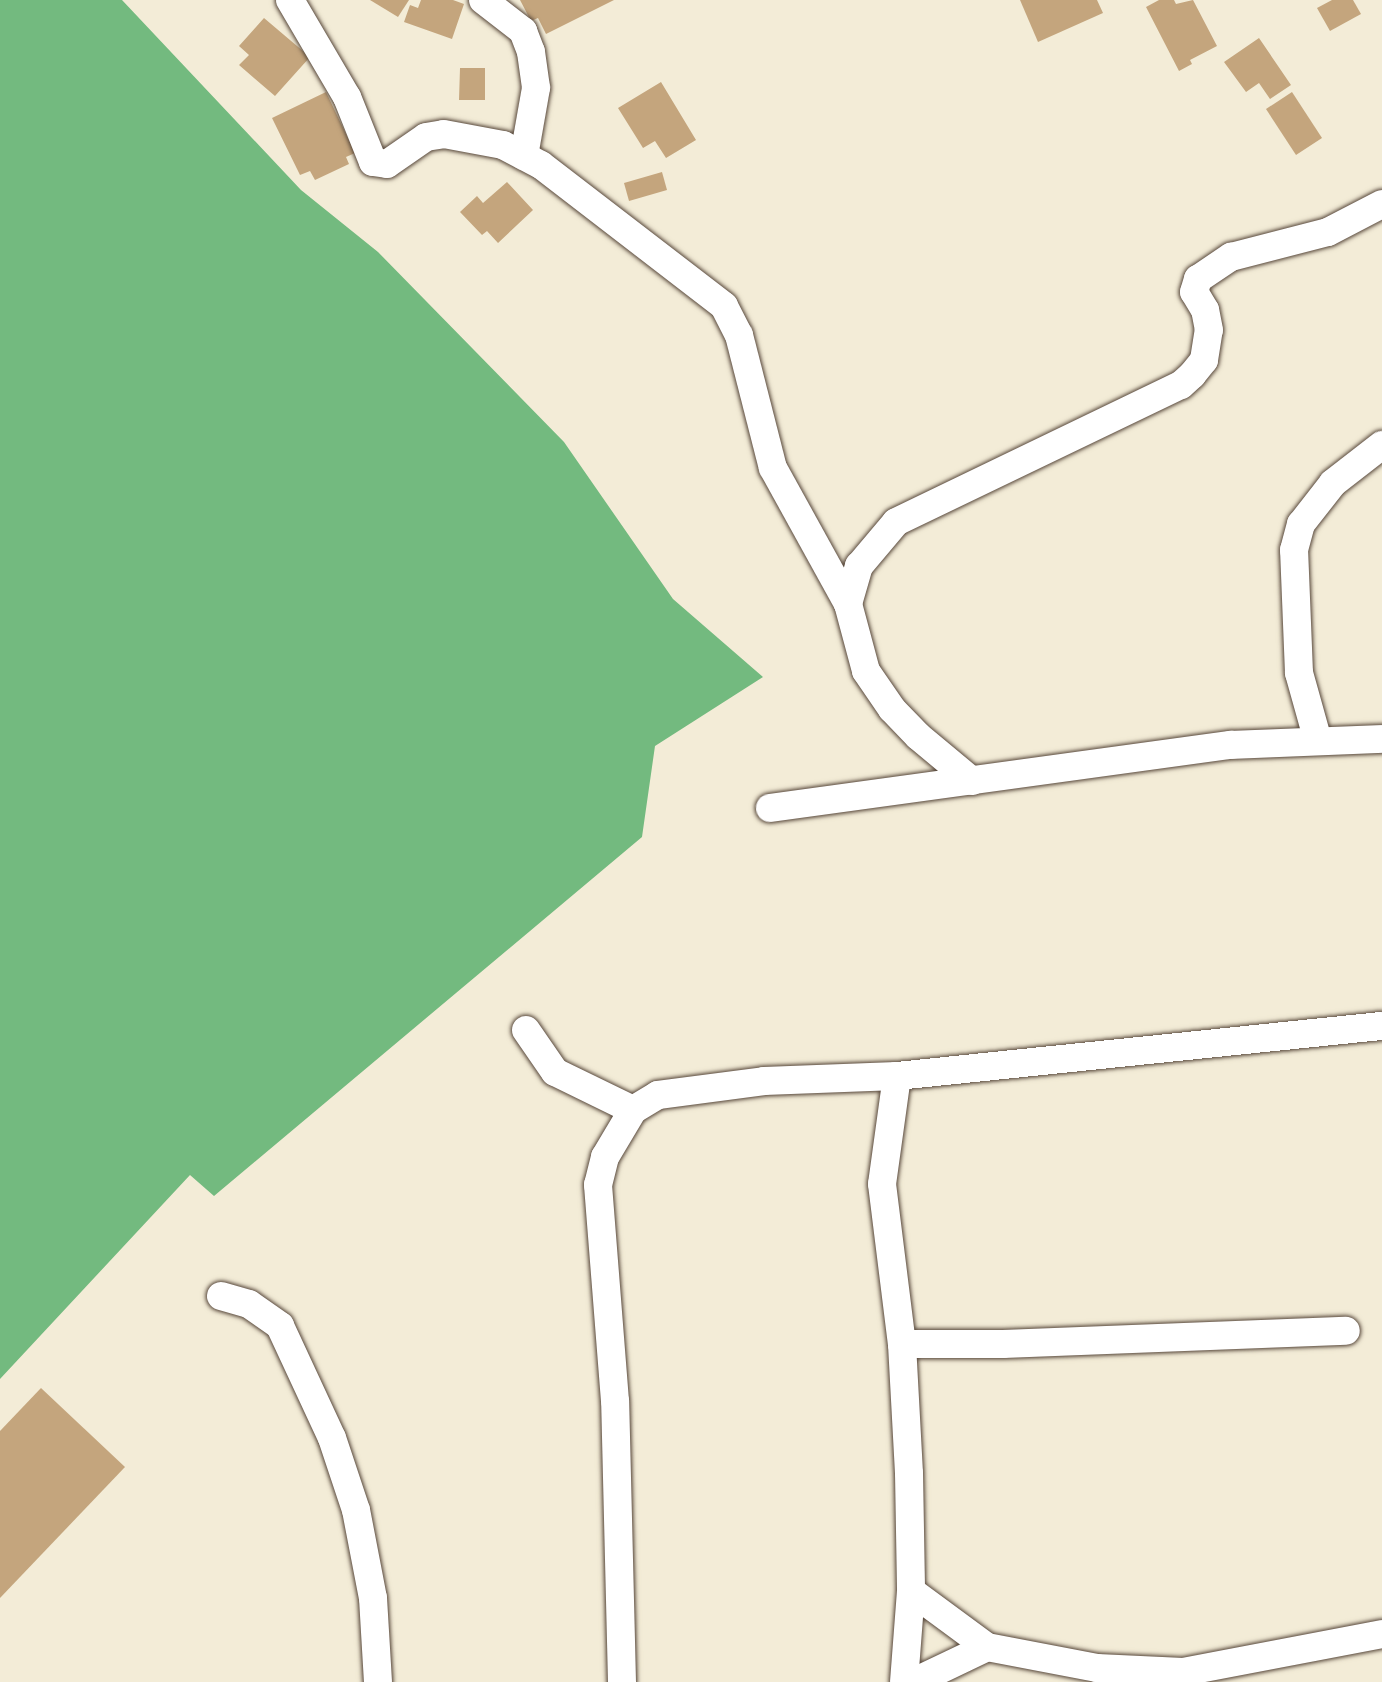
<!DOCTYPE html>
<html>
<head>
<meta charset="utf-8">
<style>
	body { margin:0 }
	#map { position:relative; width:1382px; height:1682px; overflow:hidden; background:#f3ecd7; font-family:"EB Garamond",serif }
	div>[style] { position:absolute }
	.forest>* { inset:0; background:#73ba7f }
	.building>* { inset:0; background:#c4a57d }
	.roads { filter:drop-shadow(0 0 2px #57473a) drop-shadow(0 0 2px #57473a) }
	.street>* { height:28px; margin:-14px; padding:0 14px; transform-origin:14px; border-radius:14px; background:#fff }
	span { translate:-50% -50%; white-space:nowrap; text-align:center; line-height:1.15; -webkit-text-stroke:6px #fdfcf7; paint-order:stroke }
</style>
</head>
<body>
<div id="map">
	<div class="forest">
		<div style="clip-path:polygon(0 0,122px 0,301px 190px,378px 252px,564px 442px,673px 599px,763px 677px,655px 746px,642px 837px,214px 1196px,190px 1175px,0 1379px)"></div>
	</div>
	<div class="building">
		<div style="clip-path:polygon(370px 0,409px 0,398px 17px)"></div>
		<div style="clip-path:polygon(421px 0,453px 0,464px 4px,452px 39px,404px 22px,410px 5px,418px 8px)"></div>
		<div style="clip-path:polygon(520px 0,614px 0,546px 34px,538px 18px,531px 21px)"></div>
		<div style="clip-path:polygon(1020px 0,1097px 0,1103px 13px,1038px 42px)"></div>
		<div style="clip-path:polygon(1159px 0,1174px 0,1176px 4px,1193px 0,1217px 46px,1190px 60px,1192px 64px,1179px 71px,1146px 7px)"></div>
		<div style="clip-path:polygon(1332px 0,1353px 0,1361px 14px,1330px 31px,1317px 8px)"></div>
		<div style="clip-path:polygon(264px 18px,310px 57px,275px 96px,239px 65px,249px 55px,239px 46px)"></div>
		<div style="clip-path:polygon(1259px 38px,1291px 85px,1270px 99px,1259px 83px,1246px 92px,1224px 62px)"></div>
		<div style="clip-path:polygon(460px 68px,485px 68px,485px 100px,459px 100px)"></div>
		<div style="clip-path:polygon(661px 82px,696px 140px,666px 158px,655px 141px,643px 148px,618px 108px)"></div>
		<div style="clip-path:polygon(326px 92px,355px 153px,346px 157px,349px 164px,315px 180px,310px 171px,300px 175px,272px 118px)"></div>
		<div style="clip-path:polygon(1292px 92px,1322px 138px,1296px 155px,1266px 109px)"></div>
		<div style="clip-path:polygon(662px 172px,667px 190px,629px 201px,624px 183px)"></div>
		<div style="clip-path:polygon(507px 182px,533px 210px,498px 243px,487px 231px,482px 235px,460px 212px,477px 196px,483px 203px)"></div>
		<div style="clip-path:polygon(41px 1388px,125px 1467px,0 1598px,0 1431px)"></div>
	</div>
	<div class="roads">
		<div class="street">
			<div style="left:290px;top:0;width:113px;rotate:59.6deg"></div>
			<div style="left:347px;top:97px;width:70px;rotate:68.2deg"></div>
			<div style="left:373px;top:162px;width:14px;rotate:8deg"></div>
			<div style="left:387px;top:164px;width:47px;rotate:-34.7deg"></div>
			<div style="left:426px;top:137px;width:18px;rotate:-9deg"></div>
			<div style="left:444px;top:134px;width:60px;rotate:10.6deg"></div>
			<div style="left:503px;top:145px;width:43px;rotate:27.8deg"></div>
			<div style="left:541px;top:165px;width:231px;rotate:37.6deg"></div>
			<div style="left:724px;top:306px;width:33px;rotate:63deg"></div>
			<div style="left:739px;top:335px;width:137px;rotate:75.7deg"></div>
			<div style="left:773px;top:468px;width:155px;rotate:61.1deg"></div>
			<div style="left:483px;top:0;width:51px;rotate:37.8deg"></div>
			<div style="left:523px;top:31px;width:22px;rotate:69deg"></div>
			<div style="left:531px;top:52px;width:36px;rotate:82deg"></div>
			<div style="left:536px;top:88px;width:69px;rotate:100deg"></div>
			<div style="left:1318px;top:741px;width:71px;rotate:-105.6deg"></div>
			<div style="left:1299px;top:673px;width:123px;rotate:-92.3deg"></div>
			<div style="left:1294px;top:550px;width:27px;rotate:-75deg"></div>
			<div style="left:1301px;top:524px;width:52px;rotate:-52deg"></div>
			<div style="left:1333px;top:483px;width:62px;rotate:-37.8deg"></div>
			<div style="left:972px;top:781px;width:70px;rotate:-140.2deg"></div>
			<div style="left:918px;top:736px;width:37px;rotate:-134deg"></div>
			<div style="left:892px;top:709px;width:46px;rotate:-124.4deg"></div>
			<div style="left:866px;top:671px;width:69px;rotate:-105deg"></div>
			<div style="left:848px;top:604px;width:40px;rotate:-74deg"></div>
			<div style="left:859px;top:566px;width:57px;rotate:-49.9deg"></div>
			<div style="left:896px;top:522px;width:316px;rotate:-25.7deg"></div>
			<div style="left:1181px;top:385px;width:15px;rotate:-42deg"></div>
			<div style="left:1192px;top:375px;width:19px;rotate:-51deg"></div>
			<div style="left:1204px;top:360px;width:30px;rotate:-81deg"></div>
			<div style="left:1209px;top:330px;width:20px;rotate:-101deg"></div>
			<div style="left:1205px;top:310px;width:21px;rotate:-121deg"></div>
			<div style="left:1194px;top:292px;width:14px;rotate:-73deg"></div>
			<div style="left:1198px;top:279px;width:40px;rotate:-34deg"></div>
			<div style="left:1231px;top:257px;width:100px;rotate:-14.5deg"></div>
			<div style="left:1328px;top:232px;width:61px;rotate:-27.4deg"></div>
			<div style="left:770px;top:808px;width:465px;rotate:-7.8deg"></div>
			<div style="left:1231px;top:745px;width:151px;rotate:-2.3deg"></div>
			<div style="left:526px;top:1030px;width:51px;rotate:55.4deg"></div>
			<div style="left:555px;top:1072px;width:87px;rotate:26deg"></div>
			<div style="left:897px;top:1076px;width:109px;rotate:97.9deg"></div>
			<div style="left:882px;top:1184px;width:161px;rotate:82.9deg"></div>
			<div style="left:902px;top:1344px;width:129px;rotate:86.9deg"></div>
			<div style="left:909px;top:1473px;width:118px;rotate:89deg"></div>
			<div style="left:911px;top:1591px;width:91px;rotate:94.4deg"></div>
			<div style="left:221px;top:1296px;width:29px;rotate:16deg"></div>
			<div style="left:249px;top:1304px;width:38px;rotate:35deg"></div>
			<div style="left:280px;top:1326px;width:123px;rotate:65.1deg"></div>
			<div style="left:332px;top:1438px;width:76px;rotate:71.6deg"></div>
			<div style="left:356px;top:1510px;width:90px;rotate:79.1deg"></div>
			<div style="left:373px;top:1598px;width:84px;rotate:86.6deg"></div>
			<div style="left:902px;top:1344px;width:101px"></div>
			<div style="left:1003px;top:1344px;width:343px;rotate:-2.2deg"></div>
			<div style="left:911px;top:1591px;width:94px;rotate:36.4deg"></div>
			<div style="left:622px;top:1682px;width:281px;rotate:-91.4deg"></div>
			<div style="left:615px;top:1401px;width:217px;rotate:-94.5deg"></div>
			<div style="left:598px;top:1185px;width:29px;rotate:-76deg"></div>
			<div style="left:605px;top:1157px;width:55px;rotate:-59.2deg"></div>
			<div style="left:633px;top:1110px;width:29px;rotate:-31deg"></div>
			<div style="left:658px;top:1095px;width:107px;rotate:-7.5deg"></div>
			<div style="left:764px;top:1081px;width:133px;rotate:-2.2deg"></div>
			<div style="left:897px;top:1076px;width:488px;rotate:-5.9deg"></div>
			<div style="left:914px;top:1682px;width:81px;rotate:-25.6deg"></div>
			<div style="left:987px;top:1647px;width:112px;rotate:10.8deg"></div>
			<div style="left:1097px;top:1668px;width:86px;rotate:2.7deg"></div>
			<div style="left:1183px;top:1672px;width:203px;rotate:-10.8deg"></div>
		</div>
	</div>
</div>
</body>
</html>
